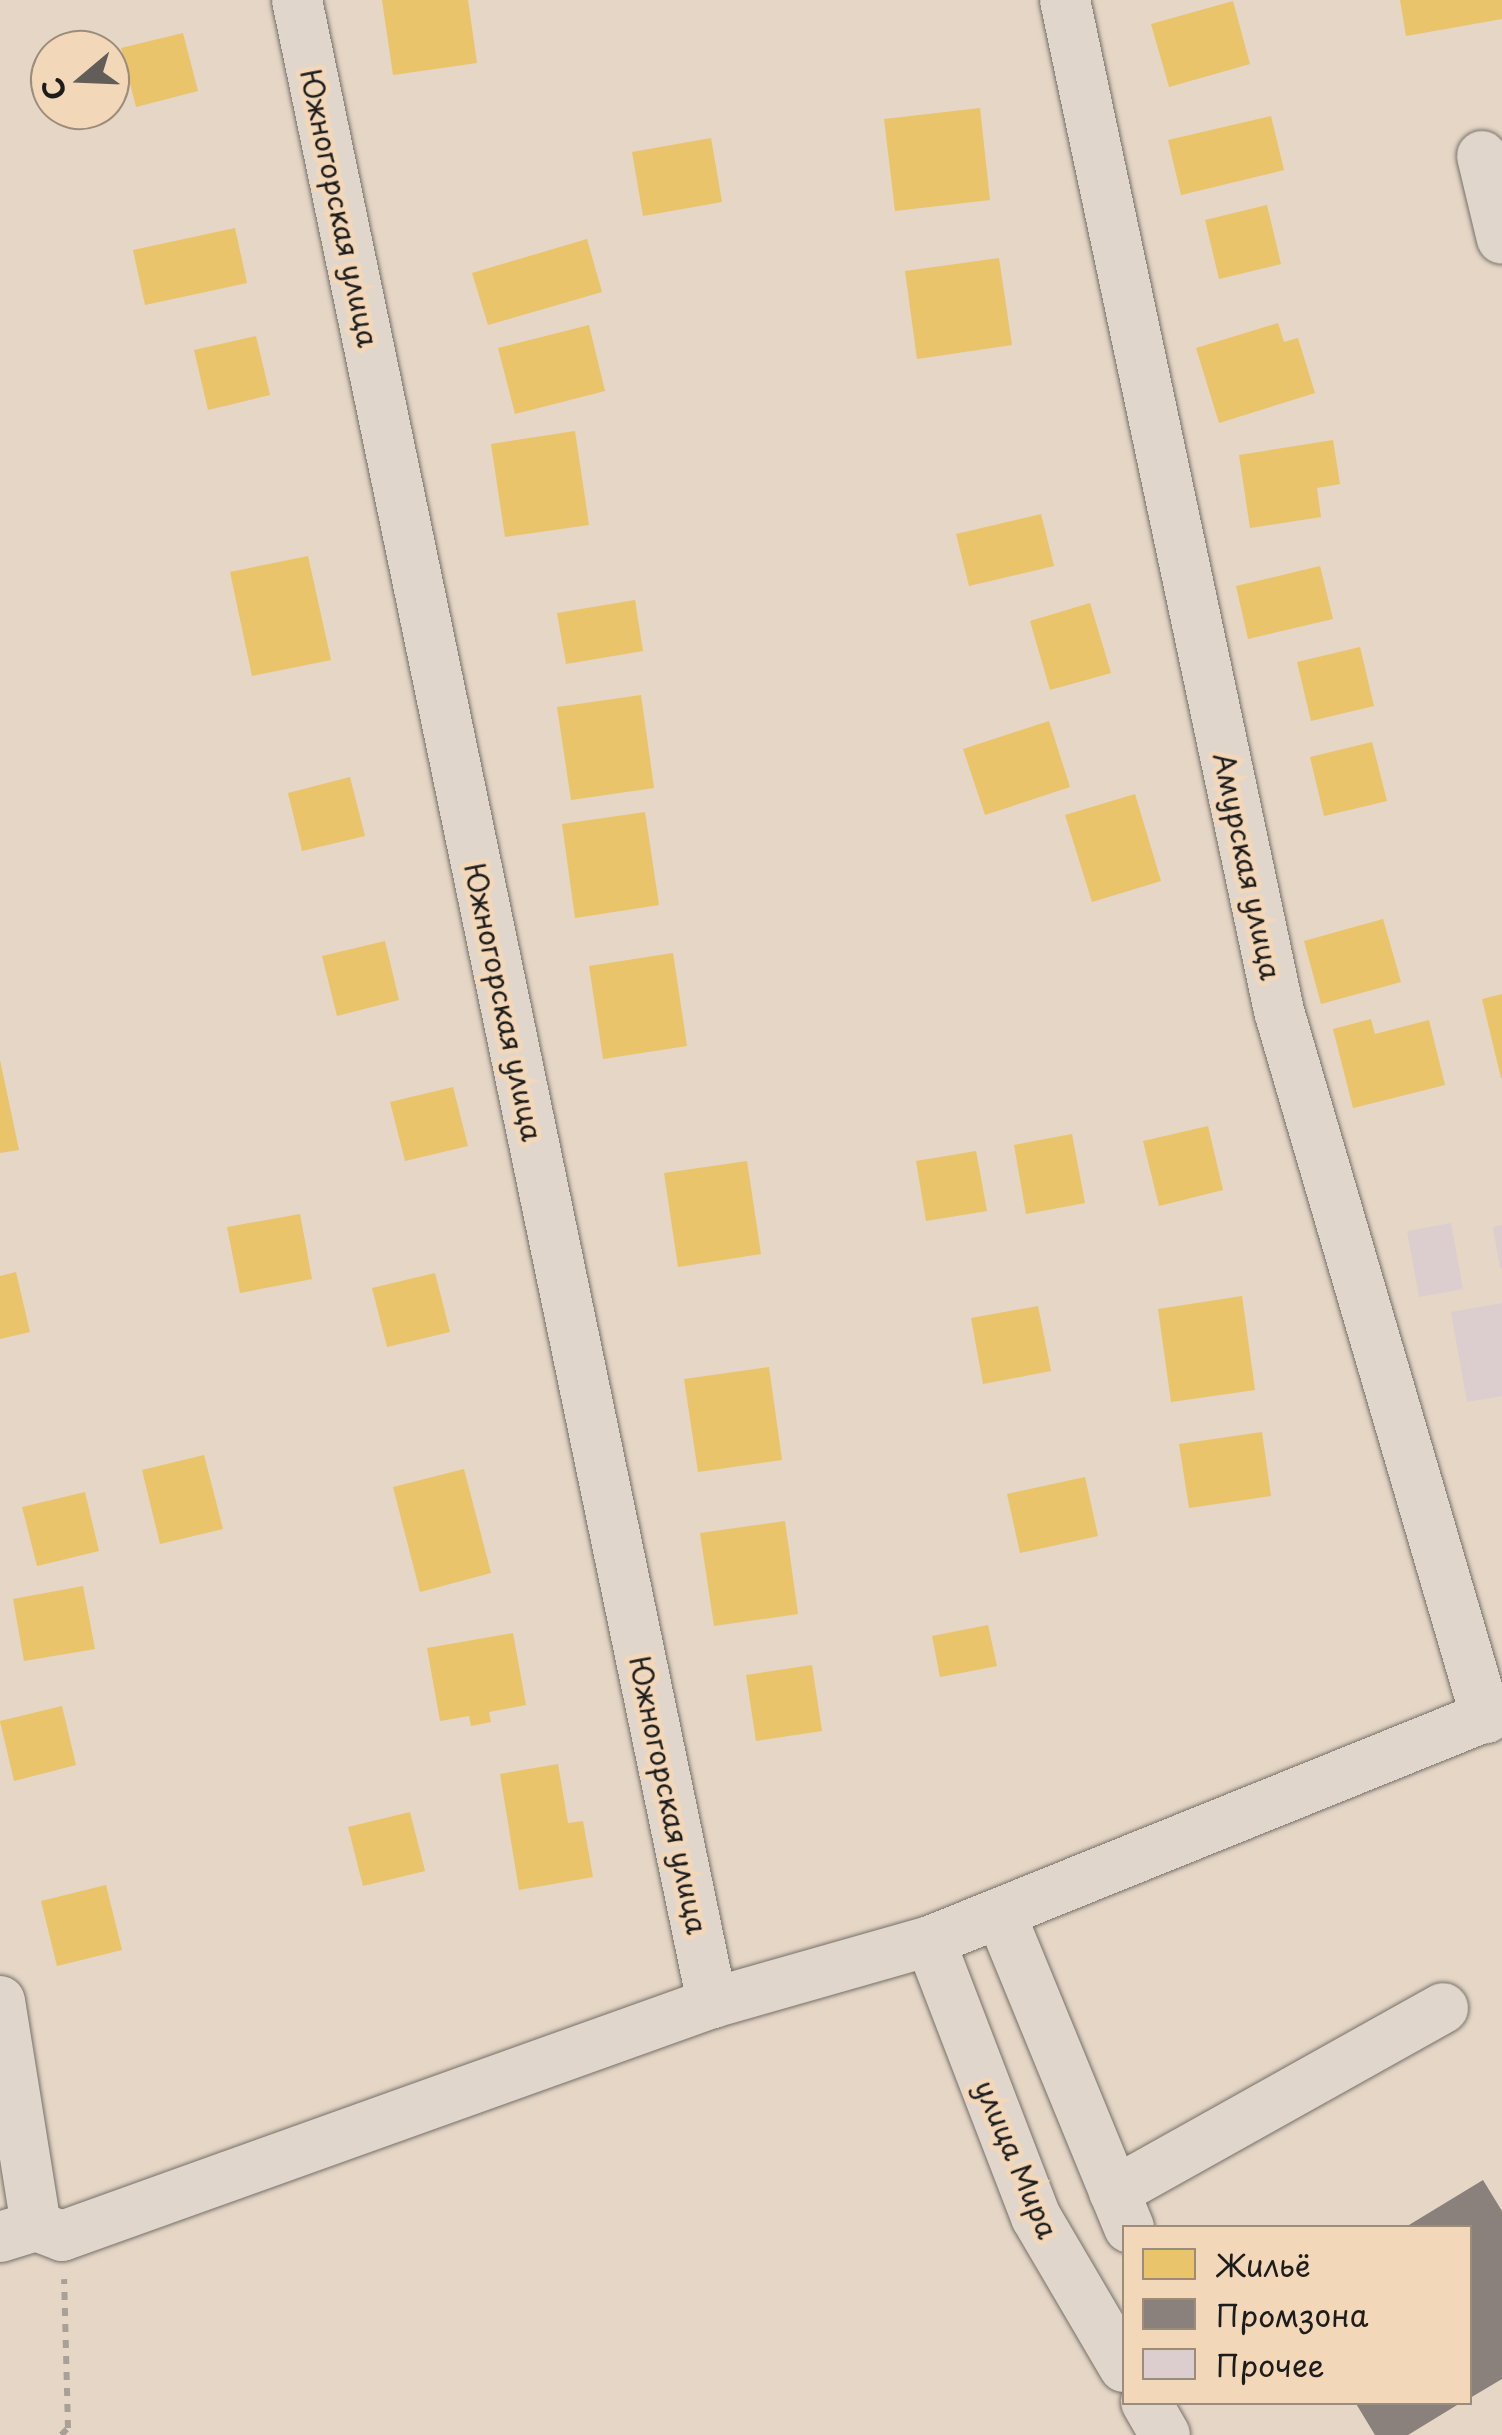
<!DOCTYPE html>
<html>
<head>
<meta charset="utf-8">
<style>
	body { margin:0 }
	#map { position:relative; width:1502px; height:2435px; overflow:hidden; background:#e5d6c6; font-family:"Playpen Sans",sans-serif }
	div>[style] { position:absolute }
	.homes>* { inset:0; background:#e9c46a }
	.industry>* { inset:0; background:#8a817c }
	.building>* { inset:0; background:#dccecf }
	.path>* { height:6px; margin-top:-3px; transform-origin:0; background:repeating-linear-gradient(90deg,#a9a097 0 8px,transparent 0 16px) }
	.roads { filter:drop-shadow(0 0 2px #767068) drop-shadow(0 0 2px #767068) }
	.minor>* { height:50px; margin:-25px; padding:0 25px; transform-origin:25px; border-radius:25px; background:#e0d6cb }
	span { translate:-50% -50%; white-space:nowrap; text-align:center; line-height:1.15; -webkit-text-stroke:10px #f2d7b9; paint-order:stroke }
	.street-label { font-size:28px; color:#1c1c1c }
	.legend { position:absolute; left:1122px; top:2225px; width:350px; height:180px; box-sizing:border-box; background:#f2d7b9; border:2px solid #9c8c7a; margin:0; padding:12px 18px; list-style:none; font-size:30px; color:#1c1c1c }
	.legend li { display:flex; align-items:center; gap:20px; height:50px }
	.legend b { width:50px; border:2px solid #9c8c7a }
	.north { position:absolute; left:30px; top:30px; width:100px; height:100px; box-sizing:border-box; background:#f2d7b9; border:2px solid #9c8c7a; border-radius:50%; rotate:251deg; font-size:28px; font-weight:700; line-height:40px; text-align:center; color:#1c1c1c }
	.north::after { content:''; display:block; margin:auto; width:35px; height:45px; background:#625d58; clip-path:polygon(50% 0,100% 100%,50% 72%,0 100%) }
</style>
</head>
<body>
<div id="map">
	<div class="homes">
		<div style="clip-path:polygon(382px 0,468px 0,477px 63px,393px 75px)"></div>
		<div style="clip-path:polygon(1400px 0,1502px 0,1502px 19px,1406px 36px)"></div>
		<div style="clip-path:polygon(1233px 1px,1250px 64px,1169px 87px,1151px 24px)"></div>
		<div style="clip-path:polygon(183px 33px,198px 91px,136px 107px,121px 48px)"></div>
		<div style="clip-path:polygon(980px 108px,990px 200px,895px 211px,884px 119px)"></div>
		<div style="clip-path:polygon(1271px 116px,1284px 170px,1181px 195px,1168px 140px)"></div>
		<div style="clip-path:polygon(711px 138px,722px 202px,643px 216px,632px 152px)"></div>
		<div style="clip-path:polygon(1267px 205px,1281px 264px,1219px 279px,1205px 220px)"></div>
		<div style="clip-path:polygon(235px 228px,247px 283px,145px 305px,133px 250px)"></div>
		<div style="clip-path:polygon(587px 239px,602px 292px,488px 325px,472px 273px)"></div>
		<div style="clip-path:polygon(999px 258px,1012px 345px,917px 359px,905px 271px)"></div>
		<div style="clip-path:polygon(1278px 323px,1284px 342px,1298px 338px,1315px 393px,1219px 423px,1196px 348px)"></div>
		<div style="clip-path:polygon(589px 325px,605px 391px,515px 414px,498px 348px)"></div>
		<div style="clip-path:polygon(256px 336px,270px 395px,208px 410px,194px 350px)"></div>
		<div style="clip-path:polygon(575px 431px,589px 525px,505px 537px,491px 444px)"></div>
		<div style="clip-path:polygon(1333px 440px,1340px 484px,1317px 488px,1321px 517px,1250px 528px,1239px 455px)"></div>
		<div style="clip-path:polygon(1041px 514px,1054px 566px,969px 586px,956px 534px)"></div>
		<div style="clip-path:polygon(308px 556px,331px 660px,252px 676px,230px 572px)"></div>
		<div style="clip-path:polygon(1320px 566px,1333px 619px,1248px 639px,1236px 586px)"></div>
		<div style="clip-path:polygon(635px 600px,643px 651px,566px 664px,557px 613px)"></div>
		<div style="clip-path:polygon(1090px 603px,1111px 673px,1050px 690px,1030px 621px)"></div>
		<div style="clip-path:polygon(1360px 647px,1374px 706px,1311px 721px,1297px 662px)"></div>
		<div style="clip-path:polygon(641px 695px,654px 788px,571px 800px,557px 707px)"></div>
		<div style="clip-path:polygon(1049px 721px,1070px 787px,985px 815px,963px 749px)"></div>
		<div style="clip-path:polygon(1372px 742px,1387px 801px,1324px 816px,1310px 757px)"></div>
		<div style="clip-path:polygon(350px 777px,365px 836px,302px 851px,288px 793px)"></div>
		<div style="clip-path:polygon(1135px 794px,1161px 881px,1092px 902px,1065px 815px)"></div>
		<div style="clip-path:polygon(645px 812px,659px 905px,575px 918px,562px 824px)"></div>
		<div style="clip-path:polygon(1383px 919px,1401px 982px,1321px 1004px,1304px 941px)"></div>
		<div style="clip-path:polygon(385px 941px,399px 1000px,337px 1016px,322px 956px)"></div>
		<div style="clip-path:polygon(673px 953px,687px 1046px,603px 1059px,589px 966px)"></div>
		<div style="clip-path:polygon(1502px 994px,1502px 1078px,1501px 1078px,1482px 999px)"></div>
		<div style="clip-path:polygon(1371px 1019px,1375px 1034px,1429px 1020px,1445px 1085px,1353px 1108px,1333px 1029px)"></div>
		<div style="clip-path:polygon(0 1060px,19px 1150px,0 1153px)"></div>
		<div style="clip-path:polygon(453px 1087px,468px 1146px,405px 1161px,390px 1102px)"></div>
		<div style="clip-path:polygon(1208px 1126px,1223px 1190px,1159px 1206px,1143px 1141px)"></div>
		<div style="clip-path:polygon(1072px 1134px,1085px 1203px,1026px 1214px,1014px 1145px)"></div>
		<div style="clip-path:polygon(976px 1151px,987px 1211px,926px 1221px,916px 1161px)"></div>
		<div style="clip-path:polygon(747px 1161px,761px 1254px,678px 1267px,664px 1173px)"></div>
		<div style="clip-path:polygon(300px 1214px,312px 1279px,240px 1293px,227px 1227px)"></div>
		<div style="clip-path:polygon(16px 1272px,30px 1332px,0 1339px,0 1276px)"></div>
		<div style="clip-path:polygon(435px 1273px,450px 1332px,387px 1347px,372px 1288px)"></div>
		<div style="clip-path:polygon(1242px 1296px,1255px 1390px,1171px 1402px,1158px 1309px)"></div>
		<div style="clip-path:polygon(1038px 1306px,1051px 1371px,983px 1384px,971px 1318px)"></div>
		<div style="clip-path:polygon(769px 1367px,782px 1460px,698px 1472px,684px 1379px)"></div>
		<div style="clip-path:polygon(1262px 1432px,1271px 1496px,1189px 1508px,1179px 1444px)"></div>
		<div style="clip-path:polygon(204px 1455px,223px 1529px,160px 1544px,142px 1470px)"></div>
		<div style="clip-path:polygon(464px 1469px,491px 1573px,420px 1592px,393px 1487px)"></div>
		<div style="clip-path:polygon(1085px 1477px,1098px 1536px,1020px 1553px,1007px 1494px)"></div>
		<div style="clip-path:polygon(85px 1492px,99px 1551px,37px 1566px,22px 1507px)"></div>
		<div style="clip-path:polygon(785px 1521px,798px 1614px,714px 1626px,700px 1533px)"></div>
		<div style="clip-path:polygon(83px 1586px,95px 1649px,24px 1661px,13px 1599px)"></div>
		<div style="clip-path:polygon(988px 1625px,997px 1666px,940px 1677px,932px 1636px)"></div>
		<div style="clip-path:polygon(513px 1633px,526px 1705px,489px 1712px,491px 1722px,471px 1726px,469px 1716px,440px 1721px,427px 1648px)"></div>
		<div style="clip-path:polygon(812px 1665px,822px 1731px,756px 1741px,746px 1675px)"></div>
		<div style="clip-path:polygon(62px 1706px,76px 1765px,14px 1781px,0 1721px)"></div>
		<div style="clip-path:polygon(558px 1764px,568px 1823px,583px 1821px,593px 1877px,519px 1890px,500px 1774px)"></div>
		<div style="clip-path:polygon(410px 1812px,425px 1871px,363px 1886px,348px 1827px)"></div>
		<div style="clip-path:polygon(106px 1885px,122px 1950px,57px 1966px,41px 1901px)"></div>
	</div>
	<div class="industry">
		<div style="clip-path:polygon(1483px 2180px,1502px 2211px,1502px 2379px,1470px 2398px,1470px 2228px,1404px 2228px)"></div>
		<div style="clip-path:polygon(1355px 2402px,1462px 2402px,1408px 2435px,1375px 2435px)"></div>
	</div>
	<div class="building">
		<div style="clip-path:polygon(1451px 1223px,1463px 1289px,1419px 1297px,1407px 1231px)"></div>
		<div style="clip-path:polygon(1502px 1225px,1502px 1268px,1500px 1269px,1493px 1227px)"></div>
		<div style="clip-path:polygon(1502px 1303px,1502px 1396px,1467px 1402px,1451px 1312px)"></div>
	</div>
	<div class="path">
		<div style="left:61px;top:2435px;width:10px;rotate:-45deg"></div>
		<div style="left:68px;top:2428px;width:149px;rotate:-91.5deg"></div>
	</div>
	<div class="roads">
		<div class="minor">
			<div style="left:297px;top:0;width:2046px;rotate:78.29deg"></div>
			<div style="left:1065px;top:0;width:1033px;rotate:78.05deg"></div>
			<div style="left:1279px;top:1011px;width:737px;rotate:73.68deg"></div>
			<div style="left:1482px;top:156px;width:85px;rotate:76.5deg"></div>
			<div style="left:1000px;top:1913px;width:340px;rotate:67.7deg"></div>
			<div style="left:930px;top:1941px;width:296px;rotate:69deg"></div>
			<div style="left:1036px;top:2217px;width:174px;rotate:59.6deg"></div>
			<div style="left:0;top:2001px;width:228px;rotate:80.9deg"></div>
			<div style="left:1114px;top:2192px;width:377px;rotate:-29.2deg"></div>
			<div style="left:0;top:2237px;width:38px;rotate:-17deg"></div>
			<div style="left:36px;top:2226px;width:28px;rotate:21deg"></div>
			<div style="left:62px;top:2236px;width:690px;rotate:-19.72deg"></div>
			<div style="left:712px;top:2003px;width:227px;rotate:-15.9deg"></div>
			<div style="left:930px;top:1941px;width:617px;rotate:-21.99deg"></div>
			<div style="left:1146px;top:2402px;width:38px;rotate:60deg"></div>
		</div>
	</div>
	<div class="street-label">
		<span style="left:340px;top:208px;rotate:78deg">Южногорская улица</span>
		<span style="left:1248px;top:866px;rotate:78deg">Амурская улица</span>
		<span style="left:504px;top:1002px;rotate:78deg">Южногорская улица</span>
		<span style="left:669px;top:1795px;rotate:78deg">Южногорская улица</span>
		<span style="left:1017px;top:2159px;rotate:67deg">улица Мира</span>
	</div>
	<ul class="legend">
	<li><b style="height:28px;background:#e9c46a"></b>Жильё</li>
	<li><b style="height:28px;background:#8a817c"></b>Промзона</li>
	<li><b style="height:28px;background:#dccecf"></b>Прочее</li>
	</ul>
	<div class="north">С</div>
</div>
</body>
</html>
